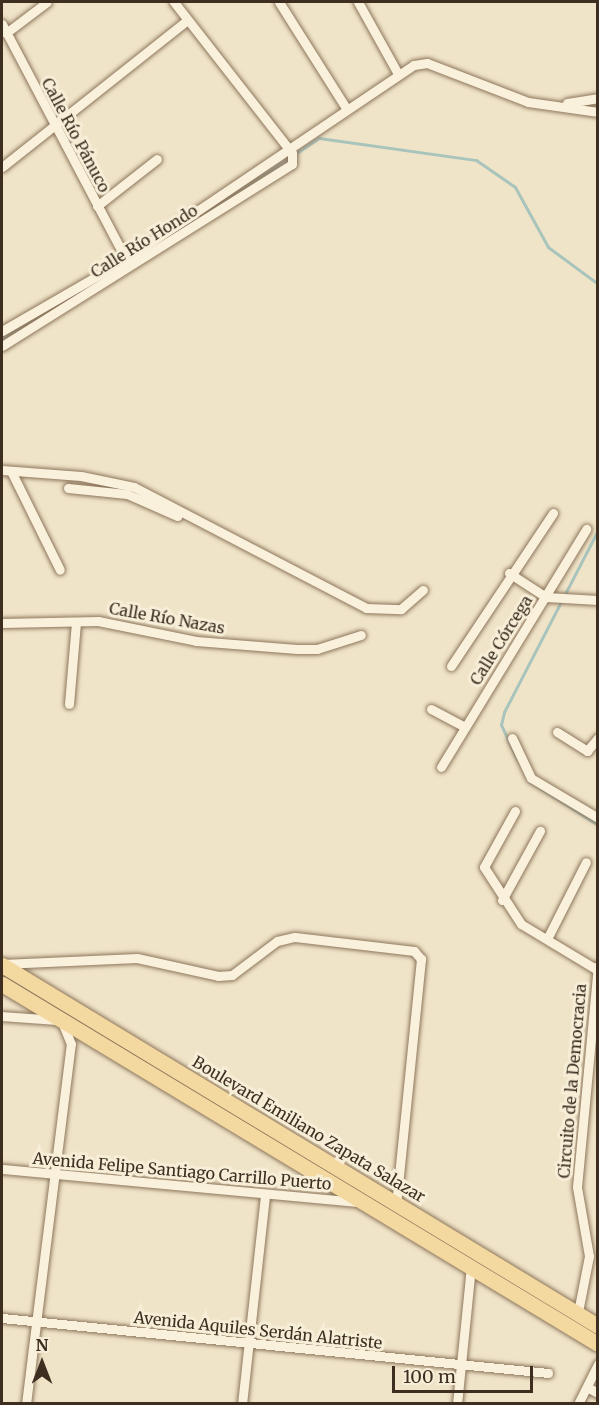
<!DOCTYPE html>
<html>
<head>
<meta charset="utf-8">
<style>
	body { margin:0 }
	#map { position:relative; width:599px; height:1405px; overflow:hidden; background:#f0e4c8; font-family:Merriweather,serif }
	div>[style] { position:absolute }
	.stream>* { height:3px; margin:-1.5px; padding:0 1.5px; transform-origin:1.5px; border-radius:1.5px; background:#a9c4bc }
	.roads { filter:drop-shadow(0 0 2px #8d765c) drop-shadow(0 0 2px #8d765c) }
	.minor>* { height:9px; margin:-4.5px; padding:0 4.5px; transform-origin:4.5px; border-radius:4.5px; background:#faf1dc }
	.primary>* { height:15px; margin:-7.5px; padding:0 7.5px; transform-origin:7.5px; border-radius:7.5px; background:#f3d9a0 }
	span { translate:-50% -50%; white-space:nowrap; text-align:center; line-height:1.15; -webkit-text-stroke:6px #f7eed8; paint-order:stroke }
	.street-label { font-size:16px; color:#3d2e20 }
	.frame { position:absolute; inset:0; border:3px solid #3d2e20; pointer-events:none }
	.north { position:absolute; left:12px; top:1333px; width:60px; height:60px; -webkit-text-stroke:4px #f7eed8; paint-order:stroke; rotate:0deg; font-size:16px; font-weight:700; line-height:24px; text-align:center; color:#3d2e20 }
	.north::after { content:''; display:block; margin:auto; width:21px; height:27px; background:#3d2e20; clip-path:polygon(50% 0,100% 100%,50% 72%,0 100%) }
	.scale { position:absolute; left:392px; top:1366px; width:141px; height:27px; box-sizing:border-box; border:3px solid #3d2e20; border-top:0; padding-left:8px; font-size:18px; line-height:21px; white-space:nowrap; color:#3d2e20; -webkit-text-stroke:4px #f7eed8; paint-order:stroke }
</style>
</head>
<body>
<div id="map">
	<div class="stream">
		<div style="left:295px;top:154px;width:29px;rotate:-34deg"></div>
		<div style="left:319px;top:138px;width:159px;rotate:8deg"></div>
		<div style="left:476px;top:160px;width:47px;rotate:34.7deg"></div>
		<div style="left:515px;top:187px;width:68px;rotate:61.2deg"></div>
		<div style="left:548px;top:247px;width:62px;rotate:36.5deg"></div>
		<div style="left:207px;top:212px;width:98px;rotate:-33.4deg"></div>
		<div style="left:2px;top:338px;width:75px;rotate:-30.3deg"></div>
		<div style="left:517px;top:759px;width:38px;rotate:-115deg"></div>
		<div style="left:501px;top:725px;width:13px;rotate:-77deg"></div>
		<div style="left:504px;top:712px;width:205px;rotate:-62.7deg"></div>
		<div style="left:529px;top:781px;width:82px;rotate:32.5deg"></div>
	</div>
	<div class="roads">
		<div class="minor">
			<div style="left:279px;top:2px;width:125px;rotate:57.7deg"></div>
			<div style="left:358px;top:2px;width:80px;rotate:60.9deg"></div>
			<div style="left:2px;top:24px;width:266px;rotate:62.2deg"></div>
			<div style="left:6px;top:33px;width:51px;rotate:-37.1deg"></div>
			<div style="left:567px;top:103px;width:31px;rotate:-9deg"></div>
			<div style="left:2px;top:167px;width:235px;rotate:-38.4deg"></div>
			<div style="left:97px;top:206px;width:76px;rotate:-38.1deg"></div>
			<div style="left:2px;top:331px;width:143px;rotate:-30.1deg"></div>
			<div style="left:126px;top:259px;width:347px;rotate:-34deg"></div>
			<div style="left:414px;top:65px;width:13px;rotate:-9deg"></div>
			<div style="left:427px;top:63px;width:108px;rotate:21.1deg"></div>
			<div style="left:528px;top:102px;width:71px;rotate:8.1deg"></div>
			<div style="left:2px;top:346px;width:342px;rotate:-32.1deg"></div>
			<div style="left:292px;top:164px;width:11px;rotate:-90deg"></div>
			<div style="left:292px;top:153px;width:192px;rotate:-128deg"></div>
			<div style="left:2px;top:470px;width:79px;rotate:4.3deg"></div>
			<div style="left:81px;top:476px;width:54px;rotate:11.7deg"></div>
			<div style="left:134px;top:487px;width:262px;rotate:27.5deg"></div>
			<div style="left:366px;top:608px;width:35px;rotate:2deg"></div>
			<div style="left:401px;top:609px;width:29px;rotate:-41deg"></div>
			<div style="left:11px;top:471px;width:110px;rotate:63.7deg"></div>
			<div style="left:68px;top:488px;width:59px;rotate:5.8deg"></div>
			<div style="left:127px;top:494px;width:55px;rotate:23.7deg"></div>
			<div style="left:509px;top:573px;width:44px;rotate:33deg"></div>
			<div style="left:546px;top:597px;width:52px;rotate:3.3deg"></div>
			<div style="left:2px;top:623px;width:96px;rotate:-1.2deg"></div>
			<div style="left:98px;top:621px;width:100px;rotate:11.5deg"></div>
			<div style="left:196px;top:641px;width:101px;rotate:4.5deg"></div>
			<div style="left:297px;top:649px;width:20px"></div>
			<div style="left:317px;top:649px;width:46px;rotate:-17.7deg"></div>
			<div style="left:451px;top:666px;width:184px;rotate:-56.3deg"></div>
			<div style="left:69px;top:704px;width:82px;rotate:-85.1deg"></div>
			<div style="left:431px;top:709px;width:38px;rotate:28deg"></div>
			<div style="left:557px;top:732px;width:36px;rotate:32deg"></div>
			<div style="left:587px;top:751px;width:17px;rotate:-50deg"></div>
			<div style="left:512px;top:738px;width:44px;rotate:64.6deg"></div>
			<div style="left:531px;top:778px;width:78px;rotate:30.8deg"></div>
			<div style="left:441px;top:767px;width:279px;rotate:-58.6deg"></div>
			<div style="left:515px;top:811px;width:64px;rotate:119deg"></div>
			<div style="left:484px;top:867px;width:68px;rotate:57deg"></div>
			<div style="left:521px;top:924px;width:87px;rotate:31deg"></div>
			<div style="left:502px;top:900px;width:79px;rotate:-61.2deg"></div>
			<div style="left:547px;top:939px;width:86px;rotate:-63.1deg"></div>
			<div style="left:2px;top:964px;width:135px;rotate:-2.5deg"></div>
			<div style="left:137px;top:958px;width:83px;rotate:12.5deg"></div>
			<div style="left:218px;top:976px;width:14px;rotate:-4deg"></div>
			<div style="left:232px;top:975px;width:56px;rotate:-37.1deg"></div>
			<div style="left:277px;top:941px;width:18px;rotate:-13deg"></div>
			<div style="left:295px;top:937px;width:120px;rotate:6.7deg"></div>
			<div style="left:414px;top:951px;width:11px;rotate:49deg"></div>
			<div style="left:421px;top:959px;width:246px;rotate:95.8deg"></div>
			<div style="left:2px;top:1016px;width:54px;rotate:4.2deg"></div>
			<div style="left:2px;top:1169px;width:358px;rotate:5.3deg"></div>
			<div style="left:578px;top:1312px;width:57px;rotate:-78.9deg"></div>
			<div style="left:589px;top:1256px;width:70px;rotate:-99.9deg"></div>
			<div style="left:577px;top:1187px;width:222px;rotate:-84.6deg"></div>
			<div style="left:2px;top:1318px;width:549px;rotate:5.75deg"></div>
			<div style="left:587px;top:1387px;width:13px;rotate:29deg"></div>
			<div style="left:26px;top:1404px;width:363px;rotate:-82.9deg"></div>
			<div style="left:71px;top:1044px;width:24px;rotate:-112deg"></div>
			<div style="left:242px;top:1404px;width:210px;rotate:-83.7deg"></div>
			<div style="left:457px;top:1404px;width:140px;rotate:-84.2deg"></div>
			<div style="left:578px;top:1404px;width:45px;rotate:-63.4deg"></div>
		</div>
		<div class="primary">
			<div style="left:2px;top:965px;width:697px;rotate:31.2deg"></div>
			<div style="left:2px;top:984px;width:696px;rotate:31.13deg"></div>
		</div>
	</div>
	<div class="street-label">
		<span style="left:76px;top:135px;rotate:62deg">Calle Río Pánuco</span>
		<span style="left:144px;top:241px;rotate:-32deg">Calle Río Hondo</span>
		<span style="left:167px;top:618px;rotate:10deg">Calle Río Nazas</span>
		<span style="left:501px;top:640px;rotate:-58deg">Calle Córcega</span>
		<span style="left:572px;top:1081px;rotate:-85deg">Circuito de la Democracia</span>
		<span style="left:309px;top:1129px;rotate:31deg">Boulevard Emiliano Zapata Salazar</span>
		<span style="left:182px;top:1171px;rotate:5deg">Avenida Felipe Santiago Carrillo Puerto</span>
		<span style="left:258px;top:1330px;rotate:6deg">Avenida Aquiles Serdán Alatriste</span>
	</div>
	<div class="frame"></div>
	<div class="north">N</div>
	<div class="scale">100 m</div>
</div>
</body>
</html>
